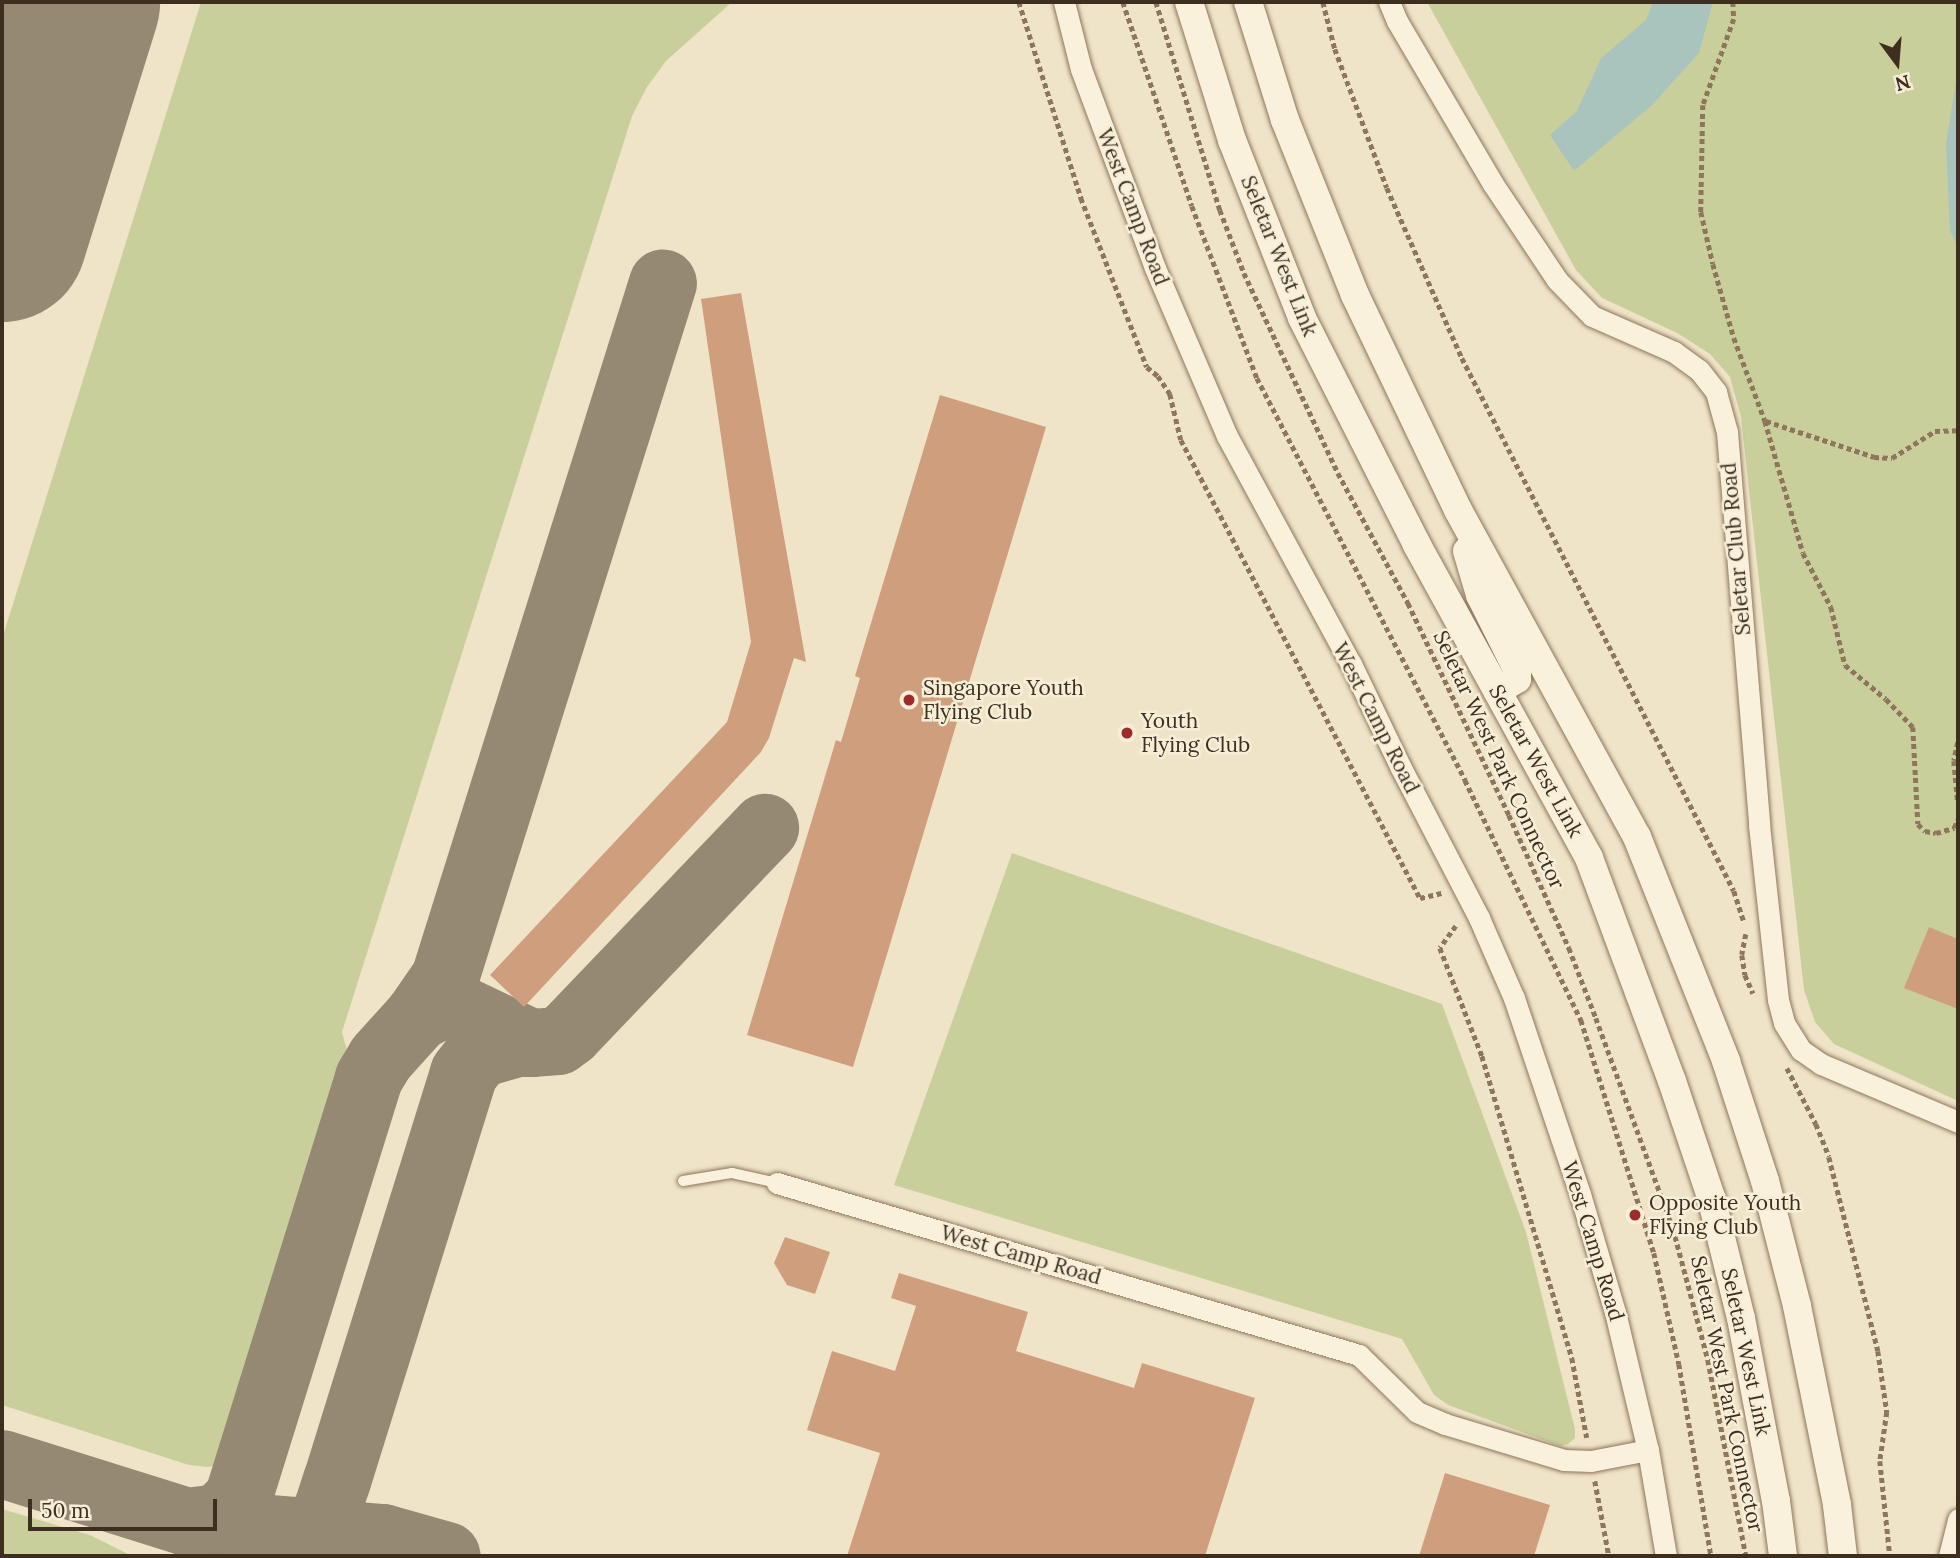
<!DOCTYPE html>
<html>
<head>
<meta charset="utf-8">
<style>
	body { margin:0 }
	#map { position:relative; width:1960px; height:1558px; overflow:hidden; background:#f0e4c8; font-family:Lora,serif }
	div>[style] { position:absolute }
	.green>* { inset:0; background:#c9cf9b }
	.water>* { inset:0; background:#a9c4bc }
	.taxiway>* { height:68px; margin:-34px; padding:0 34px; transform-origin:34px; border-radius:34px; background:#968974 }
	.runway>* { height:170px; margin:-85px; padding:0 85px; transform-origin:85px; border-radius:85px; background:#968974 }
	.building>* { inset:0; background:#cf9f7d }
	.path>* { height:4.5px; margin-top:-2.25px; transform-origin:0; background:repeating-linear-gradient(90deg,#8d765c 0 5px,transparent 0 8.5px) }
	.roads { filter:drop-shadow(0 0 2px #8d765c) drop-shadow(0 0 2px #8d765c) }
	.service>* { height:10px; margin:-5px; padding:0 5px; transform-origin:5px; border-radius:5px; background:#faf1dc }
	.minor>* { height:21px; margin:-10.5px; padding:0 10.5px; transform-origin:10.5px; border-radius:10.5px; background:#faf1dc }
	.secondary>* { height:28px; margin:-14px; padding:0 14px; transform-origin:14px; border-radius:14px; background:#faf1dc }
	.dots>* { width:19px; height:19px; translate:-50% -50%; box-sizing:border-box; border:4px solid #f7eed8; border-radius:50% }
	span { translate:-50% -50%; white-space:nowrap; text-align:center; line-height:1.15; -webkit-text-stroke:5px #f7eed8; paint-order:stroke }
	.street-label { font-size:21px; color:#3d2e20 }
	.poi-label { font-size:21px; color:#3d2e20 }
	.left { translate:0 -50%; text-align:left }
	.frame { position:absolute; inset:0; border:4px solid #3d2e20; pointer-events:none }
	.north { position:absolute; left:1862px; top:28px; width:70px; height:70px; -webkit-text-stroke:5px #f7eed8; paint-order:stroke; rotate:164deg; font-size:19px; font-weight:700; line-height:28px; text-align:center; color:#3d2e20 }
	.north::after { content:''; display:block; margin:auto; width:24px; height:32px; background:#3d2e20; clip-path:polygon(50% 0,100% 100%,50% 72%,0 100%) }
	.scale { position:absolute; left:28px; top:1499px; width:189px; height:32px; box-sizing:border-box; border:4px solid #3d2e20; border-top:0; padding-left:9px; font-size:21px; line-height:24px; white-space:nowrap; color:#3d2e20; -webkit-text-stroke:5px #f7eed8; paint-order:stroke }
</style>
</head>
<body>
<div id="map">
	<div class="green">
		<div style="clip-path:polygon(201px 2px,732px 2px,666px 61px,647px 87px,632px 116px,342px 1032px,352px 1069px,235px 1447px,223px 1464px,208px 1467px,189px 1465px,2px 1405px,2px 639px)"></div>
		<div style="clip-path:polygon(1427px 2px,1958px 2px,1958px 1101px,1834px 1044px,1815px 1022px,1804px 990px,1741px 417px,1730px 377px,1710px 354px,1677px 333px,1602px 298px,1576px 270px)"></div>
		<div style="clip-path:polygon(1012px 853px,1442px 1004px,1526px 1232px,1575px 1429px,1575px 1438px,1568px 1444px,1560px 1446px,1448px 1405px,1434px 1395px,1402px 1339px,894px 1185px)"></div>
		<div style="clip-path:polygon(2px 1509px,90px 1535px,132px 1556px,2px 1556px)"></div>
	</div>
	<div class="water">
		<div style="clip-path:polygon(1653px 2px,1713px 2px,1699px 53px,1652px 105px,1574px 171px,1550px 135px,1577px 111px,1601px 58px,1646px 20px)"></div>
		<div style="clip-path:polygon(1958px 70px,1958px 247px,1950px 231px,1946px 143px)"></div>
	</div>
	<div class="taxiway">
		<div style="left:418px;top:1017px;width:47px;rotate:-55.3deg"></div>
		<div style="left:445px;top:978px;width:728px;rotate:-72.58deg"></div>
		<div style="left:2px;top:1464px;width:194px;rotate:17.4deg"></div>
		<div style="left:187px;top:1522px;width:197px;rotate:4.7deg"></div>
		<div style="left:383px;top:1538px;width:66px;rotate:15.7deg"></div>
		<div style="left:187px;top:1522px;width:32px;rotate:-7deg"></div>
		<div style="left:219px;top:1518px;width:27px;rotate:-45deg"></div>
		<div style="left:238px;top:1499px;width:441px;rotate:-72.7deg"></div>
		<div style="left:369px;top:1078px;width:23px;rotate:-59deg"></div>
		<div style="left:381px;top:1058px;width:55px;rotate:-47.9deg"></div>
		<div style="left:418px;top:1017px;width:21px;rotate:-28deg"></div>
		<div style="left:437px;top:1007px;width:16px;rotate:-4deg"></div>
		<div style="left:453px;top:1006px;width:86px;rotate:25.4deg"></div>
		<div style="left:531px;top:1043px;width:27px;rotate:-4deg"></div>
		<div style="left:558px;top:1041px;width:14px;rotate:-36deg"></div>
		<div style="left:569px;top:1033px;width:284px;rotate:-46.3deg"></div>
		<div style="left:304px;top:1556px;width:54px;rotate:-63.4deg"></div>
		<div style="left:328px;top:1508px;width:28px;rotate:-72deg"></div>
		<div style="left:337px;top:1481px;width:427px;rotate:-72.7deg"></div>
		<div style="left:464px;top:1073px;width:24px;rotate:-52deg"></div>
		<div style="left:479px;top:1054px;width:40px;rotate:-16deg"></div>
		<div style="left:517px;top:1043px;width:14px"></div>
	</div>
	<div class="runway">
		<div style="left:2px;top:237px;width:246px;rotate:-72.7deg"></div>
	</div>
	<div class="building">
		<div style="clip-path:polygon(741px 293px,806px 662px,794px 658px,769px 738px,761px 752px,524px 1007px,490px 975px,727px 722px,751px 642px,701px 299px)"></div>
		<div style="clip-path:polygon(940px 395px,1046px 427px,853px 1067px,747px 1035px,836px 740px,841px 742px,860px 678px,855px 676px)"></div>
		<div style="clip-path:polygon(1929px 927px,1958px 939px,1958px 1009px,1904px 988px)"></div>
		<div style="clip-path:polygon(785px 1237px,830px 1252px,815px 1294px,787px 1285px,774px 1263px)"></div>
		<div style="clip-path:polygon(899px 1273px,1028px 1312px,1016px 1351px,1134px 1388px,1142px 1363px,1255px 1398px,1205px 1556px,847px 1556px,880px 1453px,807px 1430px,832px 1351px,895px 1371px,916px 1306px,891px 1298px)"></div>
		<div style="clip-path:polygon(1445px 1473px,1550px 1505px,1534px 1556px,1419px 1556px)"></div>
	</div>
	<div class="path">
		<div style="left:1019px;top:2px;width:206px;rotate:72.4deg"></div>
		<div style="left:1081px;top:198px;width:181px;rotate:68.7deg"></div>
		<div style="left:1147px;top:367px;width:14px;rotate:39deg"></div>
		<div style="left:1158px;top:376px;width:22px;rotate:56deg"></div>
		<div style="left:1170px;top:394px;width:47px;rotate:76.6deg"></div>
		<div style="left:1181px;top:440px;width:517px;rotate:62.44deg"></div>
		<div style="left:1420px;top:898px;width:22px;rotate:-13deg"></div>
		<div style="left:1123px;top:2px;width:215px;rotate:71.3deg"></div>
		<div style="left:1192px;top:206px;width:184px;rotate:69.3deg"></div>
		<div style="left:1257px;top:378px;width:453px;rotate:62.6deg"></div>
		<div style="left:1465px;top:780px;width:267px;rotate:64.2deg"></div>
		<div style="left:1581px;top:1020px;width:244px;rotate:72.6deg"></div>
		<div style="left:1654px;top:1253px;width:114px;rotate:77.3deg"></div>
		<div style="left:1679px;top:1364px;width:195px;rotate:80.5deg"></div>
		<div style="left:1156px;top:2px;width:218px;rotate:72.9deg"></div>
		<div style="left:1220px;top:210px;width:67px;rotate:69.1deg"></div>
		<div style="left:1244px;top:273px;width:221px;rotate:64.8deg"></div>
		<div style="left:1338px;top:473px;width:148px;rotate:61.7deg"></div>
		<div style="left:1408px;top:603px;width:235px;rotate:64.5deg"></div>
		<div style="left:1509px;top:815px;width:146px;rotate:65.7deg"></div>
		<div style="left:1569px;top:948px;width:75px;rotate:68.9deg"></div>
		<div style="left:1596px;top:1018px;width:224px;rotate:69.9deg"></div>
		<div style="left:1673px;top:1228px;width:137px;rotate:75.1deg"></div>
		<div style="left:1708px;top:1360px;width:200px;rotate:79deg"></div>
		<div style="left:1323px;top:2px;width:49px;rotate:75.7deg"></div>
		<div style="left:1335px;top:49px;width:148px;rotate:69.5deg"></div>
		<div style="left:1387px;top:188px;width:186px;rotate:66.2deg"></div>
		<div style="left:1462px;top:358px;width:598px;rotate:62.96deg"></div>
		<div style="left:1734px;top:891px;width:33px;rotate:72deg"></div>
		<div style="left:1733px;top:2px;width:17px;rotate:87deg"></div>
		<div style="left:1734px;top:19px;width:91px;rotate:109.8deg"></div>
		<div style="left:1703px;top:105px;width:107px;rotate:91.1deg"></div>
		<div style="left:1701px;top:212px;width:53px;rotate:77deg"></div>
		<div style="left:1713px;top:264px;width:77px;rotate:74.2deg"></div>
		<div style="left:1734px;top:338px;width:89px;rotate:69.5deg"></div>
		<div style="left:1765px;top:421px;width:137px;rotate:73.9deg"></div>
		<div style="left:1803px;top:553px;width:61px;rotate:62.6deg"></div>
		<div style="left:1831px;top:607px;width:60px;rotate:76.4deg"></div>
		<div style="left:1845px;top:665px;width:53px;rotate:39.7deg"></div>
		<div style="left:1886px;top:699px;width:39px;rotate:46deg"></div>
		<div style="left:1913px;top:727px;width:97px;rotate:87deg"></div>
		<div style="left:1918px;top:824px;width:10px;rotate:45deg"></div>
		<div style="left:1925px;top:831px;width:11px;rotate:10deg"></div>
		<div style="left:1936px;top:833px;width:19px;rotate:-16deg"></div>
		<div style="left:1954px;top:828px;width:10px;rotate:-66deg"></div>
		<div style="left:1766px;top:421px;width:114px;rotate:18.4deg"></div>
		<div style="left:1874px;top:457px;width:18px;rotate:3deg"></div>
		<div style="left:1892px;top:458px;width:51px;rotate:-32.1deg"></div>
		<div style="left:1935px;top:431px;width:23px;rotate:-2deg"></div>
		<div style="left:1958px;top:742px;width:19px;rotate:102deg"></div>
		<div style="left:1954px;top:761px;width:43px;rotate:84.7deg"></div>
		<div style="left:1456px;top:926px;width:27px;rotate:126deg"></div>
		<div style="left:1440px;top:948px;width:116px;rotate:68.7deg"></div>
		<div style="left:1482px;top:1056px;width:315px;rotate:73.4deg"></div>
		<div style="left:1572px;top:1358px;width:81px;rotate:79.4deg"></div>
		<div style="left:1746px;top:934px;width:21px;rotate:101deg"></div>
		<div style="left:1742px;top:955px;width:20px;rotate:81deg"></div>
		<div style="left:1745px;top:975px;width:20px;rotate:66deg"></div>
		<div style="left:1787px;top:1068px;width:63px;rotate:62.6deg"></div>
		<div style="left:1816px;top:1124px;width:35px;rotate:68deg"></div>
		<div style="left:1829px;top:1157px;width:200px;rotate:75.8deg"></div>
		<div style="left:1878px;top:1351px;width:62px;rotate:81.6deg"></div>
		<div style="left:1887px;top:1412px;width:49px;rotate:98.1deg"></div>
		<div style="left:1880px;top:1461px;width:96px;rotate:84deg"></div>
		<div style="left:1595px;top:1481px;width:76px;rotate:79.4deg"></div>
	</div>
	<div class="roads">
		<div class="service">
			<div style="left:683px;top:1181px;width:50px;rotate:-9.3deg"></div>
			<div style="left:732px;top:1173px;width:46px;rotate:12.5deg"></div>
		</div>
		<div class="minor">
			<div style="left:1064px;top:2px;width:69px;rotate:75.8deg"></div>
			<div style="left:1081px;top:69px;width:212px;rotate:69.6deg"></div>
			<div style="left:1155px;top:268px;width:183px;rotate:66.8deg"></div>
			<div style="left:1227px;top:436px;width:260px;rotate:61.5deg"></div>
			<div style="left:1351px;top:664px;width:115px;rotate:64.3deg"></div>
			<div style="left:1401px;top:768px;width:169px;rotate:62.5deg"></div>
			<div style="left:1479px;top:918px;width:87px;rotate:66.4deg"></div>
			<div style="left:1514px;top:998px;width:207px;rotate:71.4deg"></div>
			<div style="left:1580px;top:1194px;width:123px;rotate:73.5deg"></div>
			<div style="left:1615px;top:1312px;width:142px;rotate:76.6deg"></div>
			<div style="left:1648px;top:1450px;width:108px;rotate:80.4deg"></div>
			<div style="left:1389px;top:2px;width:21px;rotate:67deg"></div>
			<div style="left:1397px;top:21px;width:189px;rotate:59.5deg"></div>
			<div style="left:1493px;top:184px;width:115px;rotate:56.3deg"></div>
			<div style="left:1557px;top:280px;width:50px;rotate:45.8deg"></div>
			<div style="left:1592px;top:316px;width:90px;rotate:23.7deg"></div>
			<div style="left:1674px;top:352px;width:31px;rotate:36deg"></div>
			<div style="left:1699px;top:370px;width:28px;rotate:52deg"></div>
			<div style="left:1716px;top:392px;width:41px;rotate:74.6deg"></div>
			<div style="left:1727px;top:432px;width:394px;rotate:85.3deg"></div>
			<div style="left:1759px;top:825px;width:176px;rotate:83.8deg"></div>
			<div style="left:1778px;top:1000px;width:24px;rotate:75deg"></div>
			<div style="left:1784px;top:1023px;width:32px;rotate:58deg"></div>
			<div style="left:1801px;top:1050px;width:24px;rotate:35deg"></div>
			<div style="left:1821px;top:1064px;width:149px;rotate:22.9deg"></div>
			<div style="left:777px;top:1183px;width:607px;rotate:16.46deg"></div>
			<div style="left:1359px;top:1355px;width:81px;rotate:44.5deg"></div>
			<div style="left:1417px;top:1412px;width:30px;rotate:23deg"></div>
			<div style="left:1445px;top:1424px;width:124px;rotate:16.8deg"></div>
			<div style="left:1564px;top:1460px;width:27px;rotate:2deg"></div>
			<div style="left:1591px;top:1461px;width:58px;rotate:-10.9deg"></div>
			<div style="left:1949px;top:1556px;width:38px;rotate:-76deg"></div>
		</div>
		<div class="secondary">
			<div style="left:1189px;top:2px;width:145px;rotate:72.7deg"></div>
			<div style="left:1232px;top:140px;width:191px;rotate:68.5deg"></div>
			<div style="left:1302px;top:318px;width:254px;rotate:63.1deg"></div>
			<div style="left:1417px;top:545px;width:357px;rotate:61.2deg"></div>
			<div style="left:1589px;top:858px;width:238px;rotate:69.6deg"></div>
			<div style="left:1672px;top:1081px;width:122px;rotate:71.4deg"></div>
			<div style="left:1711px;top:1197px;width:125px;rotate:76.1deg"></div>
			<div style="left:1741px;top:1318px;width:186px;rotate:79.2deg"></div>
			<div style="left:1776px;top:1501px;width:55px;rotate:82.7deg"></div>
			<div style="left:1248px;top:2px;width:124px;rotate:72.6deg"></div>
			<div style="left:1285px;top:120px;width:188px;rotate:68.2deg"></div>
			<div style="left:1355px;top:295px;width:238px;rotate:64.4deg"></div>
			<div style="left:1458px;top:510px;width:373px;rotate:61.3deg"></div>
			<div style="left:1637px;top:837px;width:241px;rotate:68.3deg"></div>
			<div style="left:1726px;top:1061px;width:126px;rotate:72deg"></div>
			<div style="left:1765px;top:1181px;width:129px;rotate:75.6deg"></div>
			<div style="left:1797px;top:1306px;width:203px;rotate:78.6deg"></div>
			<div style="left:1837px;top:1505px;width:51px;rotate:83.3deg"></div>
			<div style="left:1467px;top:551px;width:46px;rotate:73.5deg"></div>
			<div style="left:1480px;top:595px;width:83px;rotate:63.4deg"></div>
			<div style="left:1517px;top:669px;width:10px;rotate:90deg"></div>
			<div style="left:1517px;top:679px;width:23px;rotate:149deg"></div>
		</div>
	</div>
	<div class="dots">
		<div style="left:909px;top:700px;background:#9e2a2b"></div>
		<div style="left:1127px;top:733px;background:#9e2a2b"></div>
		<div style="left:1635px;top:1215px;background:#9e2a2b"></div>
	</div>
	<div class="street-label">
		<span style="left:1133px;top:207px;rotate:69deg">West Camp Road</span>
		<span style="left:1279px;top:256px;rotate:68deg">Seletar West Link</span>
		<span style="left:1736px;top:549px;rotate:-95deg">Seletar Club Road</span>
		<span style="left:1376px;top:718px;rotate:63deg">West Camp Road</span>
		<span style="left:1499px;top:760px;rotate:65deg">Seletar West Park Connector</span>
		<span style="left:1536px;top:761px;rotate:61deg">Seletar West Link</span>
		<span style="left:1593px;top:1241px;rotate:73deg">West Camp Road</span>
		<span style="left:1021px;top:1255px;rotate:16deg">West Camp Road</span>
		<span style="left:1746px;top:1352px;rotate:78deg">Seletar West Link</span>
		<span style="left:1727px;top:1394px;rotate:78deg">Seletar West Park Connector</span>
	</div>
	<div class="poi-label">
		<span class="left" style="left:923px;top:700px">Singapore Youth<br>Flying Club</span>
		<span class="left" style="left:1141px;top:733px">Youth<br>Flying Club</span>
		<span class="left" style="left:1649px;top:1215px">Opposite Youth<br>Flying Club</span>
	</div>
	<div class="frame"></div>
	<div class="north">N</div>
	<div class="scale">50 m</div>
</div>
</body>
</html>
